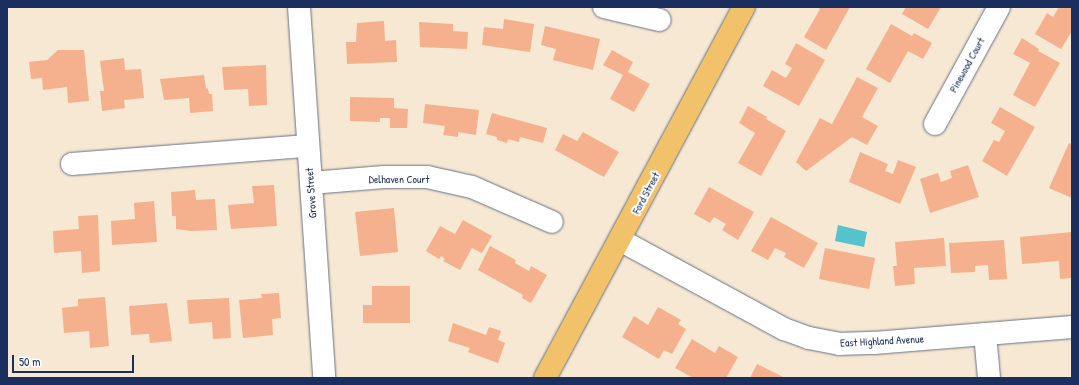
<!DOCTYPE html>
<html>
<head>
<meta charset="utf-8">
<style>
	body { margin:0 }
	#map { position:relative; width:1079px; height:385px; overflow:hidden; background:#f6e8d2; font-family:"Patrick Hand",sans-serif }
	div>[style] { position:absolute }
	.water>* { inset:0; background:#55c3ca }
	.building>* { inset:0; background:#f5b18d }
	.roads { filter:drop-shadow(0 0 1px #687087) drop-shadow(0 0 1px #687087) }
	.minor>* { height:22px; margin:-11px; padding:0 11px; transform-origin:11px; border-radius:11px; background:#fff }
	.major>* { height:22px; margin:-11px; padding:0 11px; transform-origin:11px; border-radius:11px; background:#f2c26a }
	span { translate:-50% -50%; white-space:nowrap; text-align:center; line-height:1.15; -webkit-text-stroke:4px #fff; paint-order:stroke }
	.street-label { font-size:11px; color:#1b2f5e }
	.frame { position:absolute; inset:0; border:8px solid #1b2f5e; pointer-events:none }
	.scale { position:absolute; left:12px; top:355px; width:122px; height:18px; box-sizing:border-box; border:2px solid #1b2f5e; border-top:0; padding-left:5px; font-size:12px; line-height:14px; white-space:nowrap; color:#1b2f5e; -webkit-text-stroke:3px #fff; paint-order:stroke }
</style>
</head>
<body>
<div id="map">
	<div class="water">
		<div style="clip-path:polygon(838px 225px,867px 232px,864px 247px,835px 241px)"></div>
	</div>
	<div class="building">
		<div style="clip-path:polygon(817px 7px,850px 7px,826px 50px,804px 37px,820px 9px)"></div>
		<div style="clip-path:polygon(906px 7px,941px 7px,928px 29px,902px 14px)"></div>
		<div style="clip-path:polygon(1059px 7px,1072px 7px,1072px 31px,1061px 49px,1035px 34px,1047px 13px,1053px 17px)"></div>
		<div style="clip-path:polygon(504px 19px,534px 24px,530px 52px,482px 45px,484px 27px,503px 29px)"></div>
		<div style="clip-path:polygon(384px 21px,385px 41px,396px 40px,397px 62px,347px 64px,346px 42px,356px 42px,357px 23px)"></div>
		<div style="clip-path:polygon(419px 22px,453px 24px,453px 31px,468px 32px,467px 49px,420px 47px)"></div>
		<div style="clip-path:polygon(891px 24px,912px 36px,914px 33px,932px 43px,923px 59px,908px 51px,890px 83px,866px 69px)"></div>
		<div style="clip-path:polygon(545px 26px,600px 39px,593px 70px,553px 60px,556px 49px,541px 45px)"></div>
		<div style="clip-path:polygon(1022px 38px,1039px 49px,1038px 51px,1060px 63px,1035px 107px,1013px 95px,1030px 63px,1013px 54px)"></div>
		<div style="clip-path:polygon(796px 43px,825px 60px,799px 106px,763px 86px,772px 70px,786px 78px,792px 68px,785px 64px)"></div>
		<div style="clip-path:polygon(58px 50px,84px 50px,89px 101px,68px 103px,67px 87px,43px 90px,42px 78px,31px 79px,29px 62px,47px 60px)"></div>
		<div style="clip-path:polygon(612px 50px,633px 62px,628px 72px,650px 84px,634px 112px,610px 99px,623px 75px,603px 65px)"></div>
		<div style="clip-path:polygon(124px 58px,125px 70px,141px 69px,144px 98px,124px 100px,125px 108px,102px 111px,100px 91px,104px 91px,100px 61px)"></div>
		<div style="clip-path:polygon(266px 65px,267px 105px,249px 106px,248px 89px,224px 90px,222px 67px)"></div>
		<div style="clip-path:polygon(204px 75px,206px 89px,208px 88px,209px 94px,212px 94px,213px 111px,190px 113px,189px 98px,164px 100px,160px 79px)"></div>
		<div style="clip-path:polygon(857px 77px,878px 88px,862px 117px,878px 126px,867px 145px,852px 137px,806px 171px,796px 162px,820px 118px,832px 124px)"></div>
		<div style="clip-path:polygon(350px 97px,394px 98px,394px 108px,408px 109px,407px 128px,390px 128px,390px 118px,380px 118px,380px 122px,350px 121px)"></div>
		<div style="clip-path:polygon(425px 104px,479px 110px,476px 135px,458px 132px,458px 137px,443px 135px,445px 126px,423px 123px)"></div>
		<div style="clip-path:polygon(748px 106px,767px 117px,766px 119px,786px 131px,761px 176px,738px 163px,755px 133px,739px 123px)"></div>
		<div style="clip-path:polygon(1000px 107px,1035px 127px,1007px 176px,982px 161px,994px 140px,999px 142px,1005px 131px,991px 123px)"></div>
		<div style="clip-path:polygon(492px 113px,547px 128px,543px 143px,520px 137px,519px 142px,508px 139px,507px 143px,497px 140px,497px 137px,486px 134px)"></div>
		<div style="clip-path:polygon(583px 132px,619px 152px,604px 177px,555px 150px,563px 134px,577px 141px)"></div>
		<div style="clip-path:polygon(1069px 143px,1072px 144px,1072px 198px,1049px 188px)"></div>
		<div style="clip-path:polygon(860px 152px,888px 164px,885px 171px,893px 174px,898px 160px,916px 167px,900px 204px,849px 182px)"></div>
		<div style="clip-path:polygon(968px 165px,979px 197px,930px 213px,920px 179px,938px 173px,941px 182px,952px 178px,950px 171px)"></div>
		<div style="clip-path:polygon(274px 185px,277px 226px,231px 229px,228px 205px,254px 203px,252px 186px)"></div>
		<div style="clip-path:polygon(709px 187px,754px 212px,738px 240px,722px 230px,726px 224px,714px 217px,710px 223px,694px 214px)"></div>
		<div style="clip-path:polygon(195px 190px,196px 200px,215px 199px,217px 230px,191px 231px,176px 229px,176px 216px,172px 216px,171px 192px)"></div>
		<div style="clip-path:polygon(154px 201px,157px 242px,112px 245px,111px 221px,135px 219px,134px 203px)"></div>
		<div style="clip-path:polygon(394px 208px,398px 252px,360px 256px,355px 212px)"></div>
		<div style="clip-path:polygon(98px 215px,100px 271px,82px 273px,81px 251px,54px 253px,53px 231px,79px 229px,78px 216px)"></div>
		<div style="clip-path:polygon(771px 217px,818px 243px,804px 268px,784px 257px,786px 253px,775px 248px,768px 260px,751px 251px)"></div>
		<div style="clip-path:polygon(463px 220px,492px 236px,482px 253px,472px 248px,460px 270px,443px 261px,445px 259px,441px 256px,439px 259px,426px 251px,440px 226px,455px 234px)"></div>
		<div style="clip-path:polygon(1072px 232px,1072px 278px,1060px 279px,1059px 261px,1022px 264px,1020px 237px)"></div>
		<div style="clip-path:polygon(944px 238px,946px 266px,914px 268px,915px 284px,895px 286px,893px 266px,897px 266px,895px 242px)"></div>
		<div style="clip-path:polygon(1004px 240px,1007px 279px,989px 280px,988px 265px,975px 266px,975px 272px,951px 273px,949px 243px)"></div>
		<div style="clip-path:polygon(490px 246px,516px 260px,515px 263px,529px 271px,531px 266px,547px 275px,531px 303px,522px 298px,523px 295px,478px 270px)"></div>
		<div style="clip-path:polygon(825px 248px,875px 258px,869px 289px,819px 279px)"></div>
		<div style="clip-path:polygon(372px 286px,410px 286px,410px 323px,363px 323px,363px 305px,372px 305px)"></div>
		<div style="clip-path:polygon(279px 293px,281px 318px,272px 319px,273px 335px,243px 338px,239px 300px,262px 298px,261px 294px)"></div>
		<div style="clip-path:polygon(105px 297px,109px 346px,90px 348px,89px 331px,64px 333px,62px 308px,78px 306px,78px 299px)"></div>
		<div style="clip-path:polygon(229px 298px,231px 338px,213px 339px,212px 322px,189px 324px,187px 300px)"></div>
		<div style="clip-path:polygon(167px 303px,172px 341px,150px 343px,149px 334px,131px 335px,129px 306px)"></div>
		<div style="clip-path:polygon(658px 307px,681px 320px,678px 324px,686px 329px,672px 354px,664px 350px,659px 359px,622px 337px,634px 316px,648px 325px)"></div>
		<div style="clip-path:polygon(453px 323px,486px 335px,489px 327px,501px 331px,498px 340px,505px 343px,498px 363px,468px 352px,470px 348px,448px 341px)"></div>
		<div style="clip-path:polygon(692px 339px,715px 353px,719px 346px,738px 357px,726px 378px,693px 378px,675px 368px)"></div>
		<div style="clip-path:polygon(757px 364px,785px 378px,750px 378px)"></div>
	</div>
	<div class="roads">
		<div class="minor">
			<div style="left:299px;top:7px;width:372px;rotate:86.1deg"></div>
			<div style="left:604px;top:7px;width:57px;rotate:13.1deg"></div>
			<div style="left:935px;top:124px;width:133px;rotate:-61.3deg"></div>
			<div style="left:72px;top:164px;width:236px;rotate:-4.4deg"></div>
			<div style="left:311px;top:183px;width:73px;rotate:-4.7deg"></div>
			<div style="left:384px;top:177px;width:43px"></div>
			<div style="left:427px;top:177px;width:46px;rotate:12.5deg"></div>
			<div style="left:472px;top:187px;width:87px;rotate:23.6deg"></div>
			<div style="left:620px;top:240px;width:187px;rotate:28.5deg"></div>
			<div style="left:784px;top:329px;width:27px;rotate:20deg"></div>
			<div style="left:809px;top:338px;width:31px;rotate:11deg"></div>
			<div style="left:839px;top:344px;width:35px;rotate:-2deg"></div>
			<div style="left:874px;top:343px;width:199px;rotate:-4.6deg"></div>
			<div style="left:985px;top:334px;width:44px;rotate:84.8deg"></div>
		</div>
		<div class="major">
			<div style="left:545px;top:378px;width:421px;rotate:-61.8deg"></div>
		</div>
	</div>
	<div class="street-label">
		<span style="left:967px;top:65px;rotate:-61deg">Pinewood Court</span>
		<span style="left:399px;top:179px">Delhaven Court</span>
		<span style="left:311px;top:193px;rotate:-94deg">Grove Street</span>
		<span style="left:646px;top:193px;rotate:-62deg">Ford Street</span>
		<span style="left:882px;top:341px;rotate:-3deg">East Highland Avenue</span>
	</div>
	<div class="frame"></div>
	<div class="scale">50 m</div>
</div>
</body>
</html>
